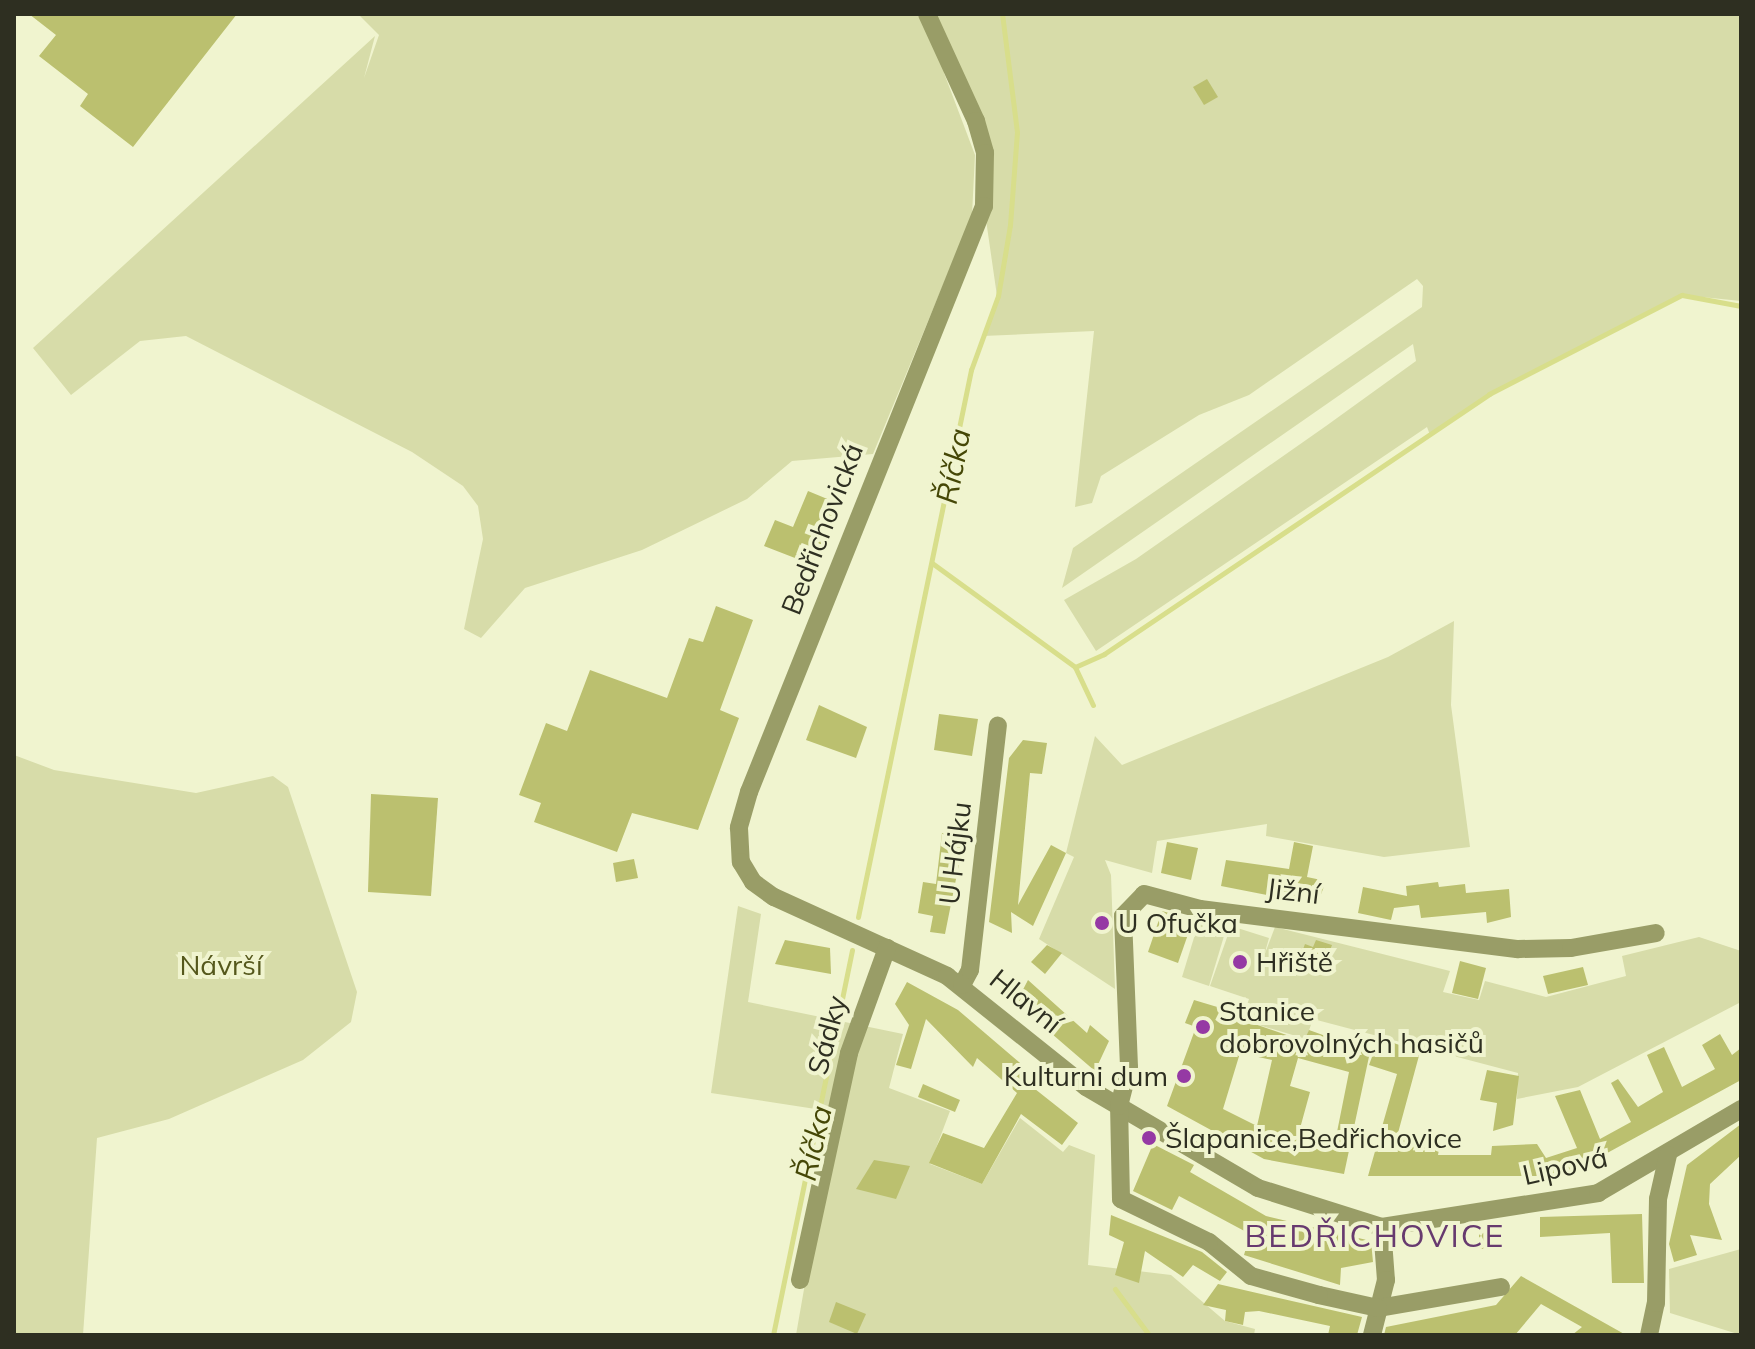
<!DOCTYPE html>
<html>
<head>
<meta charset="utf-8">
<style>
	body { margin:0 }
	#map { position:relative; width:1755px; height:1349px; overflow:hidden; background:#f0f4cf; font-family:Mulish,sans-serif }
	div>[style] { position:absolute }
	.green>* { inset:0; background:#d7dca9 }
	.stream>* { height:5px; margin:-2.5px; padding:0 2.5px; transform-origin:2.5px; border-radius:2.5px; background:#d8de8b }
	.building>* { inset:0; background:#bbc06f }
	.minor>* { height:18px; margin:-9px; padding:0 9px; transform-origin:9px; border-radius:9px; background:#999d67 }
	.dots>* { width:22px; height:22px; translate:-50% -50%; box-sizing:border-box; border:4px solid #f0f4cf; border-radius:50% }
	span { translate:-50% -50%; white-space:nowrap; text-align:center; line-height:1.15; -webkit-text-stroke:8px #f0f4cf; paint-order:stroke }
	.street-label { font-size:28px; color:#2e2f21 }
	.poi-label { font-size:28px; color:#2e2f21 }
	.left { translate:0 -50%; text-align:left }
	.right { translate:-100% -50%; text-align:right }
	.park-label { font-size:28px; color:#55581c }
	.water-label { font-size:30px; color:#454706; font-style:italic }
	.quarter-label { font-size:32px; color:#673a6f; letter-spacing:2px }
	.frame { position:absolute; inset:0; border:16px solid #2e2f21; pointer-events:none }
</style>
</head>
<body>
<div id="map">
	<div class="green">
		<div style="clip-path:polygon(358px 14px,1741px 14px,1741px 301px,1682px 295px,1489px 394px,1430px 435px,1427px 427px,1096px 651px,1064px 600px,1136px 559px,1326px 426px,1416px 361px,1413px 344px,1062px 588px,1073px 548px,1422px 307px,1423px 286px,1417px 279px,1249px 395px,1199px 415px,1101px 476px,1092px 503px,1075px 507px,1094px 331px,983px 336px,997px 296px,984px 206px,987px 180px,955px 68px,944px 73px,975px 155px,972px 215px,873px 454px,792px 461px,747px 499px,642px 550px,525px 588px,481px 638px,464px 629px,483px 539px,478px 506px,463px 486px,412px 452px,186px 336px,140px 341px,71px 395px,33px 348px,375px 36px,364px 78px,379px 35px)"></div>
		<div style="clip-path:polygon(1454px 621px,1451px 705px,1470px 847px,1384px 857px,1266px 836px,1267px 824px,1157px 841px,1152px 873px,1105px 860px,1111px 875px,1115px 989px,1039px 939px,1074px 857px,1066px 853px,1095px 736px,1122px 765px,1388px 657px)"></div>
		<div style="clip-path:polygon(14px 755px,54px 770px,196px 793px,273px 776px,288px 787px,357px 992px,351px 1022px,303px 1060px,169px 1119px,97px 1138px,83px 1335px,14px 1335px)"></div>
		<div style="clip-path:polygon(738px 906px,761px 914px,748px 1002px,903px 1034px,889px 1088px,950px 1111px,930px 1164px,982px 1184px,1020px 1118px,1063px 1152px,1069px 1145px,1095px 1155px,1088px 1265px,1171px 1275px,1225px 1321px,1255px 1329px,1254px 1335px,796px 1335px,835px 1112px,711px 1093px)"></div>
		<div style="clip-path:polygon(1200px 918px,1227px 926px,1209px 986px,1182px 977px)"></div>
		<div style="clip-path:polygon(1231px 926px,1269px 938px,1264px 956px,1275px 927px,1450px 971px,1443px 992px,1479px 1000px,1485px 981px,1546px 997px,1626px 976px,1622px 956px,1699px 937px,1741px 951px,1741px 1002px,1578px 1087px,1517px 1099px,1518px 1073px,1313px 1019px,1306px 1039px,1242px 1020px,1249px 999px,1210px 986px)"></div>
		<div style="clip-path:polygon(1741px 1249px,1741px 1335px,1670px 1313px,1669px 1269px)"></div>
	</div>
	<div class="stream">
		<div style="left:932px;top:563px;width:177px;rotate:36deg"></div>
		<div style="left:1075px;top:667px;width:42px;rotate:64.7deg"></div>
		<div style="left:1075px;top:667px;width:32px;rotate:-24deg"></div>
		<div style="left:1104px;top:654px;width:465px;rotate:-34deg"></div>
		<div style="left:1489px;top:394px;width:217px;rotate:-27.2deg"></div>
		<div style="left:1682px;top:295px;width:60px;rotate:10.6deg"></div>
		<div style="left:858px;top:917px;width:559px;rotate:-78.33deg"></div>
		<div style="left:971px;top:370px;width:79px;rotate:-70deg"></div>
		<div style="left:998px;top:296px;width:72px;rotate:-80.4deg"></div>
		<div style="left:1010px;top:225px;width:93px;rotate:-85.7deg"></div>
		<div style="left:1017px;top:132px;width:119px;rotate:-97.2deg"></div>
		<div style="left:1115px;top:1289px;width:57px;rotate:53.5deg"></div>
		<div style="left:773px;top:1335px;width:393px;rotate:-78.4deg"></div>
	</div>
	<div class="building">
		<div style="clip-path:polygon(29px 14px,237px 14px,133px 147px,80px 106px,88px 94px,39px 56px,56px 35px)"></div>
		<div style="clip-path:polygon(1207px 79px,1218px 97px,1204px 105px,1193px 87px)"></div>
		<div style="clip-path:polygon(808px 491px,837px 503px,813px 565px,764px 546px,775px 520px,793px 527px)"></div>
		<div style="clip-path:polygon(716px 606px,753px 620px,720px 710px,739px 718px,698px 830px,632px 813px,617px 852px,534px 822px,541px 803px,519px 795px,546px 723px,567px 731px,590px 670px,667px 698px,689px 638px,703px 642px)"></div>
		<div style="clip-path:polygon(819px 705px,867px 727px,856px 758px,806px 740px)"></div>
		<div style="clip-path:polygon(939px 714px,978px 719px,972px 756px,934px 750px)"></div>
		<div style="clip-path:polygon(1023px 740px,1047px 743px,1042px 774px,1030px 773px,1018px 905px,1051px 845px,1066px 853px,1033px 926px,1011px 912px,1012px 933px,989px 922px,1009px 758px)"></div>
		<div style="clip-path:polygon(371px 794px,438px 798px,431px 896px,368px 892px)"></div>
		<div style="clip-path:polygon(942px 833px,959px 836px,961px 854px,945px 934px,930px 932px,933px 916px,918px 913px,923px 882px,936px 884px)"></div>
		<div style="clip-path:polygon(1167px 842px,1198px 848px,1191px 880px,1161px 873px)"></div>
		<div style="clip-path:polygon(1294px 842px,1313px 846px,1307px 877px,1326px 881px,1317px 905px,1221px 886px,1226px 860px,1289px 869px)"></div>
		<div style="clip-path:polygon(634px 859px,638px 878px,616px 882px,613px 863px)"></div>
		<div style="clip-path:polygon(1438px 882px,1439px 887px,1465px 884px,1466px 893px,1509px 889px,1511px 917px,1487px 923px,1486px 912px,1421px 918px,1419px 905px,1394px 908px,1391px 920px,1358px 913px,1363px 887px,1407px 896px,1406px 886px)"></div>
		<div style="clip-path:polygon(1162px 911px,1193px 920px,1178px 963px,1148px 952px)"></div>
		<div style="clip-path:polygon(785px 940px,830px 948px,831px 974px,775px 964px)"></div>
		<div style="clip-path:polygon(1316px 940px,1332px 945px,1321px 974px,1297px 965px,1305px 944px,1313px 947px)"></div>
		<div style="clip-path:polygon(1047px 945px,1062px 953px,1045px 974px,1031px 962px)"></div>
		<div style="clip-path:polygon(1460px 961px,1486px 968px,1478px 999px,1452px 993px)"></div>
		<div style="clip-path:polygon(1583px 967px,1588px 985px,1548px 994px,1543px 976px)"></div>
		<div style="clip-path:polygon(1028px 980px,1087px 1033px,1090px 1025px,1109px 1041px,1095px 1071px,1016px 1003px)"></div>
		<div style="clip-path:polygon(907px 982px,958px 1010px,1040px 1080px,1035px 1089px,1078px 1123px,1062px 1145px,1021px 1114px,982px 1184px,929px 1163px,943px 1133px,984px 1148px,1017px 1093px,977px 1058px,973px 1067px,926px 1019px,911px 1069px,896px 1065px,909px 1025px,895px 1004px)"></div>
		<div style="clip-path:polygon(evenodd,1228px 998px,1248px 1006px,1243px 1020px,1304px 1041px,1309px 1030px,1370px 1052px,1344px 1174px,1264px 1159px,1167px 1106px,1196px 1027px,1185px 1023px,1194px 1000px,1224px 1009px,1228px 998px,1240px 1053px,1272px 1060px,1257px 1126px,1223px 1109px,1240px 1053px,1228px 998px,1298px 1058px,1349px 1072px,1334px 1147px,1296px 1143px,1310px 1092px,1290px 1086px,1298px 1058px)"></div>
		<div style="clip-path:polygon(1720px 1034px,1732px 1055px,1741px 1048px,1741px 1080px,1565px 1176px,1368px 1176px,1397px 1074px,1369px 1065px,1379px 1038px,1420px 1052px,1398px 1133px,1440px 1144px,1438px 1155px,1491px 1155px,1492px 1146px,1537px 1144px,1546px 1158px,1577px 1148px,1555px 1096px,1580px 1090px,1600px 1139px,1631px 1122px,1611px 1083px,1618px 1079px,1638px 1107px,1663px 1092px,1647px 1055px,1664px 1047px,1682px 1087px,1715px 1069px,1702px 1045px)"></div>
		<div style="clip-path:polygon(1487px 1070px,1519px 1076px,1513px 1125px,1493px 1131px,1497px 1103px,1480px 1100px)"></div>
		<div style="clip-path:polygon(923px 1084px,960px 1100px,955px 1112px,918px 1097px)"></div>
		<div style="clip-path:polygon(1741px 1124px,1741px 1155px,1710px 1184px,1709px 1204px,1722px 1240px,1690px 1235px,1697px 1255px,1674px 1262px,1669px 1244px,1687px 1165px)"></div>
		<div style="clip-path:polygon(1153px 1144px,1194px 1165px,1190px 1172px,1266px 1216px,1371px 1241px,1373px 1262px,1341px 1268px,1340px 1285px,1244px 1255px,1250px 1234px,1179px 1196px,1172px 1210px,1133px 1191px)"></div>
		<div style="clip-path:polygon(874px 1160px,910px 1166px,896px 1199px,856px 1189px)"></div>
		<div style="clip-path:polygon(1642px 1214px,1644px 1283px,1612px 1283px,1610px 1233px,1540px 1237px,1540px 1217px)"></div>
		<div style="clip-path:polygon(1111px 1215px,1202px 1252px,1227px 1272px,1220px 1281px,1193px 1265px,1183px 1277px,1145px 1251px,1139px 1283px,1115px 1275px,1124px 1242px,1109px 1235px)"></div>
		<div style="clip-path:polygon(1502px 1232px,1503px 1248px,1479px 1249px,1479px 1233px)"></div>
		<div style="clip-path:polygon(1521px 1276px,1626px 1335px,1572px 1335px,1582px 1327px,1541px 1304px,1515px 1335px,1384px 1335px,1386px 1327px,1496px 1305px)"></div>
		<div style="clip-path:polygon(1218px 1284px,1362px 1317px,1357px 1335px,1328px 1335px,1330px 1326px,1259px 1311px,1245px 1312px,1243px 1325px,1225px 1321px,1226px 1310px,1203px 1305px)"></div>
		<div style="clip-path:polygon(836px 1302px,866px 1314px,857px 1334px,829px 1322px)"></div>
	</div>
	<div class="minor">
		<div style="left:927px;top:14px;width:118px;rotate:65.4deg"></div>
		<div style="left:976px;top:121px;width:33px;rotate:74deg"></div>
		<div style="left:985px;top:153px;width:53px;rotate:91.1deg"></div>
		<div style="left:984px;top:206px;width:631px;rotate:111.85deg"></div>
		<div style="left:749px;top:792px;width:37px;rotate:106deg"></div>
		<div style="left:739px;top:828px;width:34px;rotate:87deg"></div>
		<div style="left:741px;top:862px;width:23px;rotate:59deg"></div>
		<div style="left:753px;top:882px;width:26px;rotate:36deg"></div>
		<div style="left:774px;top:897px;width:190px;rotate:24.5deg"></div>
		<div style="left:947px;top:976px;width:178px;rotate:38.6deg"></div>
		<div style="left:1086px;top:1087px;width:199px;rotate:30.4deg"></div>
		<div style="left:1258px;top:1188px;width:130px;rotate:17.5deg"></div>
		<div style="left:1382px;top:1227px;width:53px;rotate:85.7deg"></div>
		<div style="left:1386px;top:1280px;width:57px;rotate:104.3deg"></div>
		<div style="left:962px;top:985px;width:17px;rotate:-62deg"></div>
		<div style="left:970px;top:970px;width:246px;rotate:-83.5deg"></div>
		<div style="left:1382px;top:1227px;width:219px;rotate:-8.9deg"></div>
		<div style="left:1598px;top:1193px;width:166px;rotate:-30.4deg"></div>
		<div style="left:800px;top:1280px;width:232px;rotate:-77.8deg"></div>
		<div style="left:849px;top:1053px;width:112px;rotate:-70.1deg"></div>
		<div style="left:1501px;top:1287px;width:125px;rotate:170.3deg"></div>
		<div style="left:1378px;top:1308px;width:60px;rotate:-167.6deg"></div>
		<div style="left:1319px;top:1295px;width:71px;rotate:-164.4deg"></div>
		<div style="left:1251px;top:1276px;width:54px;rotate:-141deg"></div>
		<div style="left:1209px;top:1242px;width:98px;rotate:-154deg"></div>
		<div style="left:1121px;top:1199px;width:93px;rotate:-91.2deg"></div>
		<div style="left:1119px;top:1106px;width:40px;rotate:-75.6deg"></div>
		<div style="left:1129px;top:1067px;width:151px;rotate:-92.3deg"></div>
		<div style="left:1123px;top:916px;width:30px;rotate:-46deg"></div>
		<div style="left:1144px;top:894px;width:58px;rotate:15deg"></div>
		<div style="left:1200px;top:909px;width:321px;rotate:7.2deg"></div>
		<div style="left:1518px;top:949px;width:53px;rotate:-1.1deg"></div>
		<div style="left:1571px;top:948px;width:86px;rotate:-10deg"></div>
		<div style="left:1649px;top:1335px;width:33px;rotate:-78deg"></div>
		<div style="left:1656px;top:1303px;width:104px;rotate:-88.9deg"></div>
		<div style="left:1658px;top:1199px;width:45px;rotate:-77.2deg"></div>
	</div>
	<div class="dots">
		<div style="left:1102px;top:923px;background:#9539a4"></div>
		<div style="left:1240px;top:962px;background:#9539a4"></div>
		<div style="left:1203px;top:1027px;background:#9539a4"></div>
		<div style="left:1184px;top:1076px;background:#9539a4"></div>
		<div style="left:1149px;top:1138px;background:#9539a4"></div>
	</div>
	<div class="street-label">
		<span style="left:822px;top:529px;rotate:-69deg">Bedřichovická</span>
		<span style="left:955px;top:853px;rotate:-83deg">U Hájku</span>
		<span style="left:1293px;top:891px;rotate:7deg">Jižní</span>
		<span style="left:1026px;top:1001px;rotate:39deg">Hlavní</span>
		<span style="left:827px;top:1035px;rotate:-75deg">Sádky</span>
		<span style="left:1565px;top:1166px;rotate:-13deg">Lipová</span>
	</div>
	<div class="poi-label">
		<span class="left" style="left:1118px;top:923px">U Ofučka</span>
		<span class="left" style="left:1256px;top:962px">Hřiště</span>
		<span class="left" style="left:1219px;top:1027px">Stanice<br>dobrovolných hasičů</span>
		<span class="right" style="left:1168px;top:1076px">Kulturni dum</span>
		<span class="left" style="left:1165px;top:1138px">Šlapanice,Bedřichovice</span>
	</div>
	<div class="park-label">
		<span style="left:221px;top:965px">Návrší</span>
	</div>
	<div class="water-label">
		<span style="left:953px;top:466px;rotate:-79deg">Říčka</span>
		<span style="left:813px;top:1143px;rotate:-77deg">Říčka</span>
	</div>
	<div class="quarter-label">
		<span style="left:1375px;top:1235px">BEDŘICHOVICE</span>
	</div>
	<div class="frame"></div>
</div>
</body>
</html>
